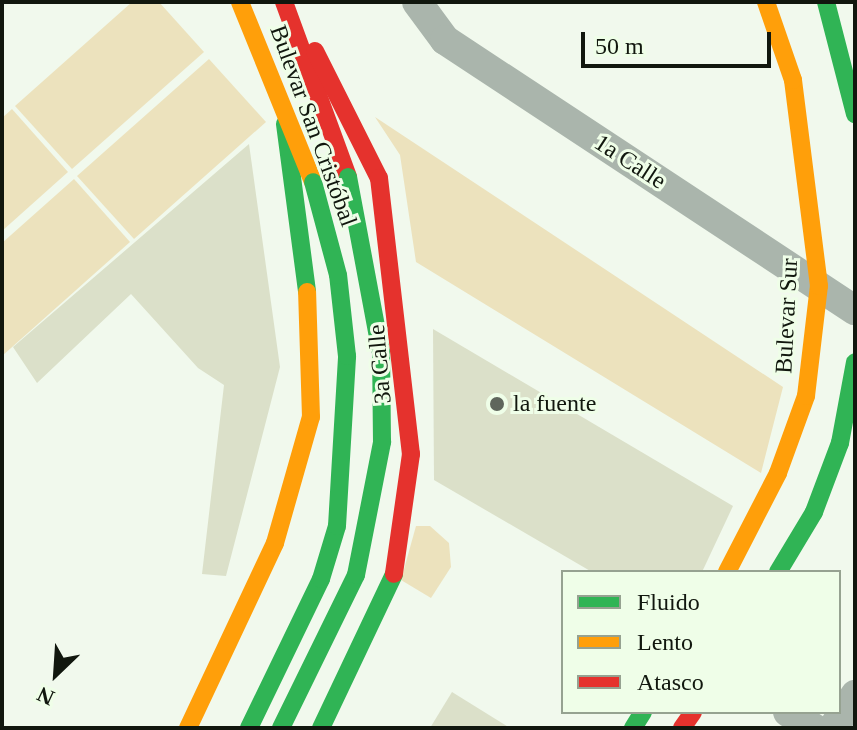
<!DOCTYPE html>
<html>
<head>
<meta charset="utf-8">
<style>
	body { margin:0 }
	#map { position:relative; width:857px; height:730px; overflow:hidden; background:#f1f9ed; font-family:"Times New Roman",serif }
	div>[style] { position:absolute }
	.green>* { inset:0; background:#ece2bd }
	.building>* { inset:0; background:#dbe0c9 }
	.street>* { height:30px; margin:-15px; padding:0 15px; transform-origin:15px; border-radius:15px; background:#aab5ac }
	.fast>* { height:18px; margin:-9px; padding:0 9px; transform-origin:9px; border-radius:9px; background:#30b455 }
	.slow>* { height:18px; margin:-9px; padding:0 9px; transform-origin:9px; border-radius:9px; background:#ff9f0a }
	.jam>* { height:18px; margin:-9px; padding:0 9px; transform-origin:9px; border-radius:9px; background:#e5322d }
	.fast-bridge>* { height:18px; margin:-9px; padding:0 9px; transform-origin:9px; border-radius:9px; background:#30b455 }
	.dots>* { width:22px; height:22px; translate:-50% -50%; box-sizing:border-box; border:4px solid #effee8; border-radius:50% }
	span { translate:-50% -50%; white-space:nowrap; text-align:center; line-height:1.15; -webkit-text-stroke:6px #effee8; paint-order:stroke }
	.street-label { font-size:24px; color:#11170e }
	.poi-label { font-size:24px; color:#11170e }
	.left { translate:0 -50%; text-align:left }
	.frame { position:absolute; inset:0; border:4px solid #11170e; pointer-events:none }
	.legend { position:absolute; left:561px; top:570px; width:280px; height:144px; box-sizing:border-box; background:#effee8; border:2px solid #96a291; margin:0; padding:10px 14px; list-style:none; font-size:24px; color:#11170e }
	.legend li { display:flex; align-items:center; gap:16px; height:40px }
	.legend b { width:40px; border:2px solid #96a291 }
	.north { position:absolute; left:16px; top:634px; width:80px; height:80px; -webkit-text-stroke:6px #effee8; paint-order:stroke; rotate:205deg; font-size:22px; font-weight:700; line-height:32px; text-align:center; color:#11170e }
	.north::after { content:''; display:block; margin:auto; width:28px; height:36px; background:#11170e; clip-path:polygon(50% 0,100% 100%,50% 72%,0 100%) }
	.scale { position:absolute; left:581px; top:32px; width:190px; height:36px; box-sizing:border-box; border:4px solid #11170e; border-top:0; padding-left:10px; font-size:24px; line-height:28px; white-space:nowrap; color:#11170e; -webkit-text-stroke:6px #effee8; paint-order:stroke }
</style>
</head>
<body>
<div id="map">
	<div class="green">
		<div style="clip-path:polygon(132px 2px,159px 2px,204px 52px,72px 169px,15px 106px)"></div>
		<div style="clip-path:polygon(209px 59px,266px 122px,134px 239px,77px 176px)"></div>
		<div style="clip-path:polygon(12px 109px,68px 172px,2px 231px,2px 118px)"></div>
		<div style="clip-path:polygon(375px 117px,783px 387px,761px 473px,416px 262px,400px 155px)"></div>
		<div style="clip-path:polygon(74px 179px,130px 242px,2px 356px,2px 243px)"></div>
		<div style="clip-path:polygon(416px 526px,430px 526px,449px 543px,451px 567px,431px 598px,401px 580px)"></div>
	</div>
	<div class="building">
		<div style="clip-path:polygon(249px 144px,280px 367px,226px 576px,202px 574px,224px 385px,198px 368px,131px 294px,37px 383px,13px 347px)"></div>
		<div style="clip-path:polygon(433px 329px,733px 506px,702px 572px,592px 572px,434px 480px)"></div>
		<div style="clip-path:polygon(452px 692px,510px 728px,430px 728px)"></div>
	</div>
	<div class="street">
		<div style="left:417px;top:2px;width:47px;rotate:53.6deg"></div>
		<div style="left:445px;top:40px;width:491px;rotate:33.4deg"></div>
		<div style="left:788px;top:712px;width:31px;rotate:32deg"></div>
		<div style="left:833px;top:728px;width:40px;rotate:-56deg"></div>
	</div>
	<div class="fast">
		<div style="left:826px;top:2px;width:116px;rotate:75.5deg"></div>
		<div style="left:285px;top:124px;width:169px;rotate:82.5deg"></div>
		<div style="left:778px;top:572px;width:70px;rotate:-59deg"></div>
		<div style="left:814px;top:512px;width:74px;rotate:-69.4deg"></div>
		<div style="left:840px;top:443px;width:82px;rotate:-79.5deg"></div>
		<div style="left:321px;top:728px;width:170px;rotate:-64.6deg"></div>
		<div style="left:633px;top:728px;width:19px;rotate:-58deg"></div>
	</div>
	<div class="slow">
		<div style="left:240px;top:2px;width:194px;rotate:67.9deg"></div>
		<div style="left:727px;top:572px;width:111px;rotate:-62.7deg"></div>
		<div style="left:778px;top:473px;width:82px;rotate:-70deg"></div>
		<div style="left:806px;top:396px;width:111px;rotate:-83.3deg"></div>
		<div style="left:819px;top:286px;width:208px;rotate:-97.2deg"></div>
		<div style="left:793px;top:80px;width:83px;rotate:-109.1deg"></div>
		<div style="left:188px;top:728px;width:204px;rotate:-64.8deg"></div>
		<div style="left:275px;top:543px;width:131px;rotate:-74.1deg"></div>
		<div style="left:311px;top:417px;width:125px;rotate:-91.8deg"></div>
	</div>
	<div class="jam">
		<div style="left:284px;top:2px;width:186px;rotate:69.9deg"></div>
		<div style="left:315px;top:51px;width:142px;rotate:63.3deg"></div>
		<div style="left:379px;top:178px;width:278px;rotate:83.4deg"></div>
		<div style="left:411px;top:454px;width:121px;rotate:98.1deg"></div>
		<div style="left:682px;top:728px;width:19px;rotate:-55deg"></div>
	</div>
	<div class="fast-bridge">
		<div style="left:249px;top:728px;width:165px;rotate:-64.2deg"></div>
		<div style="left:321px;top:579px;width:55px;rotate:-73.2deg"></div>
		<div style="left:337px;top:526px;width:170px;rotate:-86.6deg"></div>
		<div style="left:347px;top:356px;width:81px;rotate:-96.3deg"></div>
		<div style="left:338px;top:275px;width:96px;rotate:-105deg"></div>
		<div style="left:281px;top:728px;width:170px;rotate:-63.9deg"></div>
		<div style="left:356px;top:575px;width:136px;rotate:-78.9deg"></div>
		<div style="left:382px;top:442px;width:89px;rotate:-90.6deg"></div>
		<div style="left:381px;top:353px;width:179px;rotate:-100.6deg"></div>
	</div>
	<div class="dots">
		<div style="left:497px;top:404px;background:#5f665c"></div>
	</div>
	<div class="street-label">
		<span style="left:313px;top:126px;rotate:70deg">Bulevar San Cristóbal</span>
		<span style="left:630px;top:162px;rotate:33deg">1a Calle</span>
		<span style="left:787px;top:316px;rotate:-87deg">Bulevar Sur</span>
		<span style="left:380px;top:364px;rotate:-95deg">3a Calle</span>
	</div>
	<div class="poi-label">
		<span class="left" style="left:513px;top:404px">la fuente</span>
	</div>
	<div class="frame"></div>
	<ul class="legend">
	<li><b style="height:10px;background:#30b455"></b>Fluido</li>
	<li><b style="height:10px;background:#ff9f0a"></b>Lento</li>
	<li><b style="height:10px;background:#e5322d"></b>Atasco</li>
	</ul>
	<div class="north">N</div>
	<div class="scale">50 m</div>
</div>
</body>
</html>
